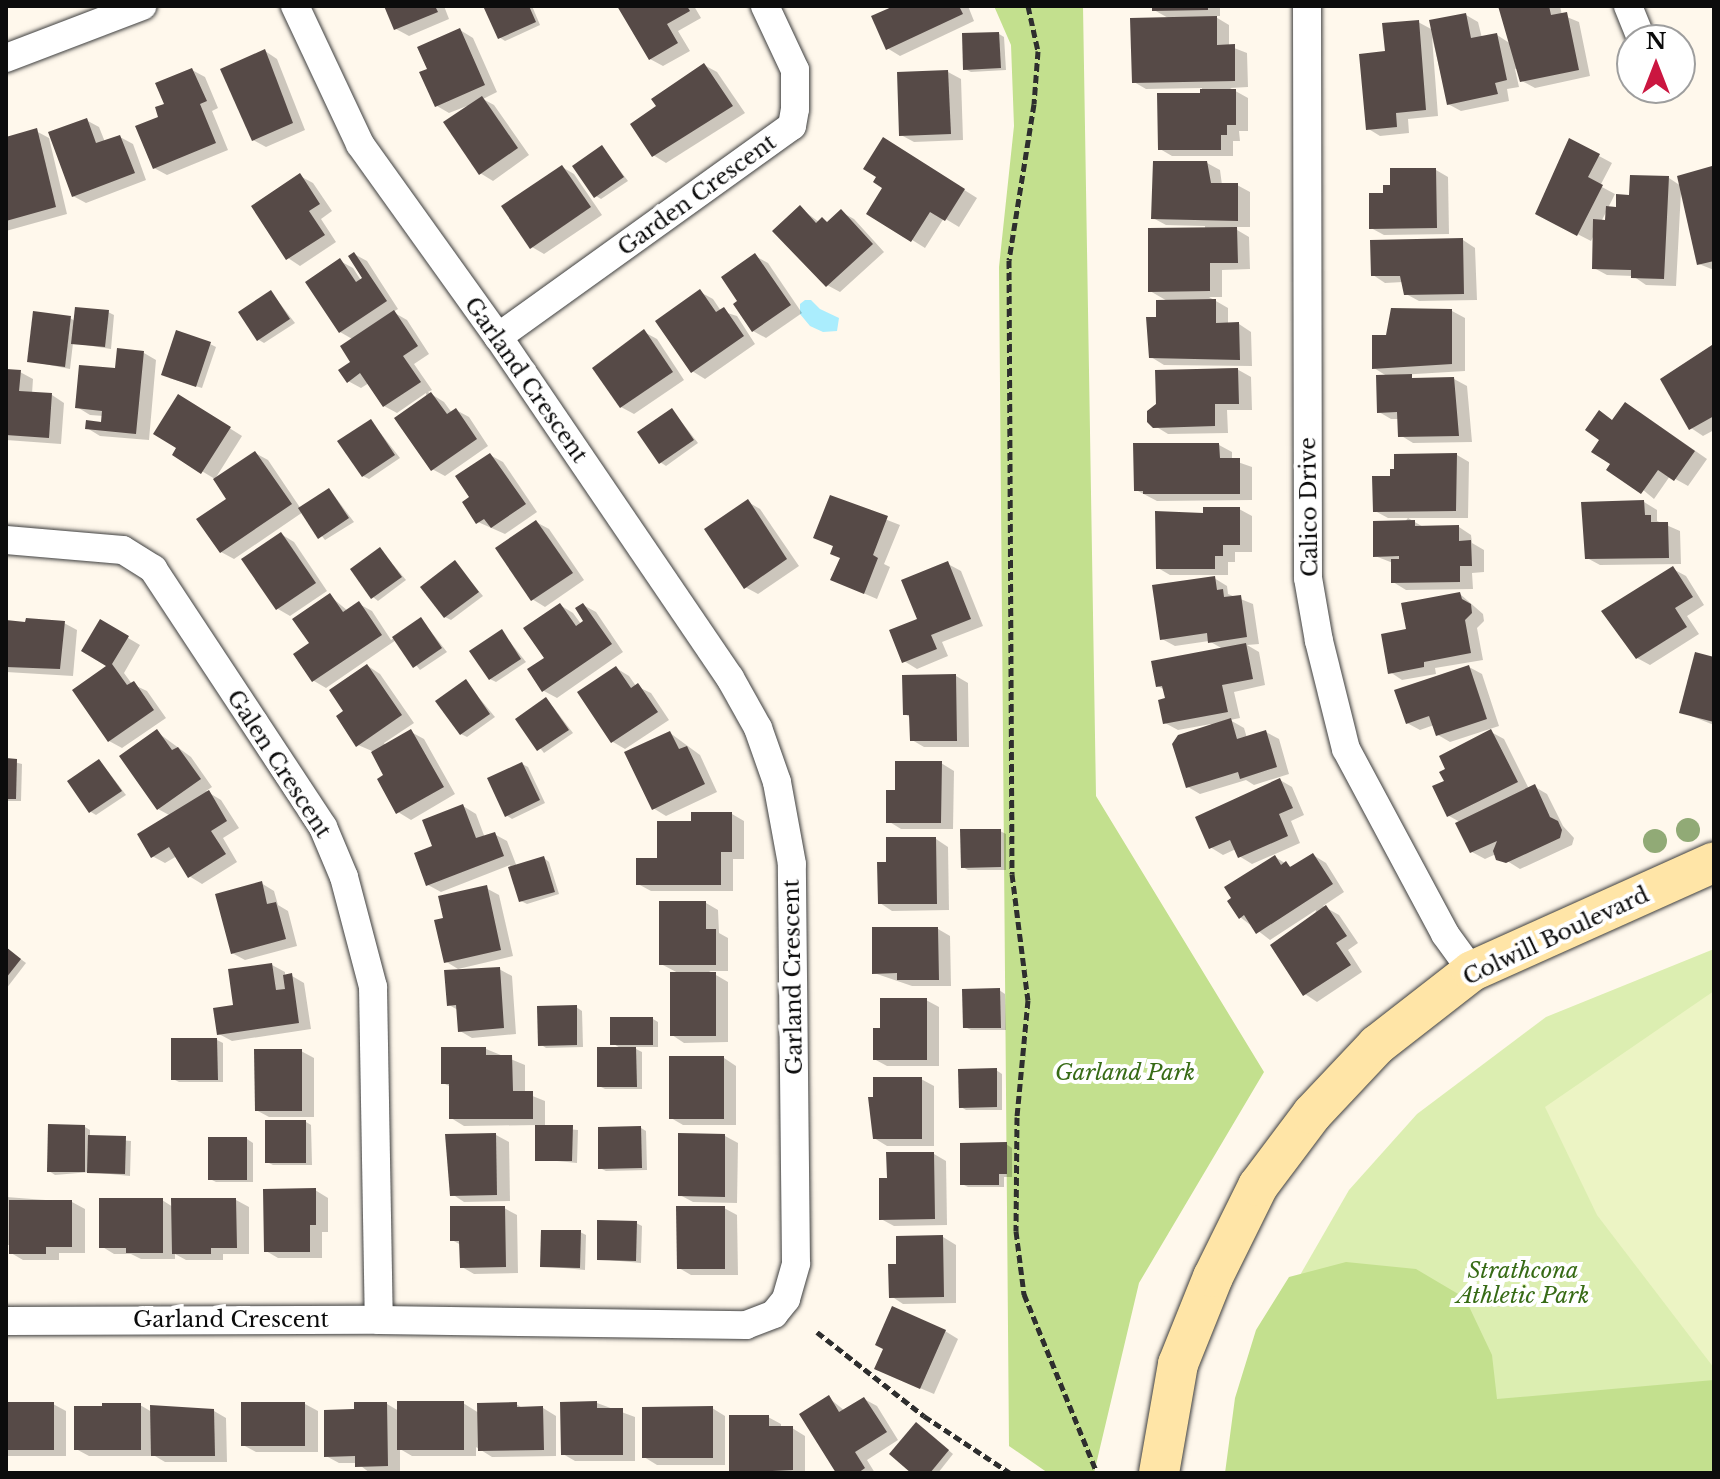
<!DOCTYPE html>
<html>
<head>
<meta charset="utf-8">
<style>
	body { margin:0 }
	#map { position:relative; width:1720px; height:1479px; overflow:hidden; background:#fff8ec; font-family:"Libre Baskerville",serif }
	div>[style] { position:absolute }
	.green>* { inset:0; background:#dceeb1 }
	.forest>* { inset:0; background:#c3e08e }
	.pitch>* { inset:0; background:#ecf4c4 }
	.water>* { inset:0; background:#aaedfd }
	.shadow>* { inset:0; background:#0003 }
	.building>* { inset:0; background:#564a47 }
	.path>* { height:5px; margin-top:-2.5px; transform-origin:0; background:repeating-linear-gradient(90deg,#2e2e2e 0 8px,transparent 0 12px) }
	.roads { filter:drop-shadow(0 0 2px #3f3f3f) drop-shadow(0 0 2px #3f3f3f) }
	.street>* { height:28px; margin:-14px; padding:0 14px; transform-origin:14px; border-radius:14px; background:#fff }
	.secondary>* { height:40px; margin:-20px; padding:0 20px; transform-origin:20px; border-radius:20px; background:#ffe5a7 }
	.trees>* { width:24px; height:24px; margin:-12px; border-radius:50%; background:#91aa76 }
	span { translate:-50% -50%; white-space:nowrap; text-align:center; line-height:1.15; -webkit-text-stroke:8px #fff; paint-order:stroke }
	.street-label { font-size:22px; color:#0c0c0c }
	.park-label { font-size:22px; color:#376b16; font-style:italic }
	.frame { position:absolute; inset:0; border:8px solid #0c0c0c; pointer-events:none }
	.north { position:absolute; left:1616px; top:24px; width:80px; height:80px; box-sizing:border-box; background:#fff; border:2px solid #9e9e9e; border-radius:50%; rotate:0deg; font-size:22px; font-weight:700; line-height:32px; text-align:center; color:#0c0c0c }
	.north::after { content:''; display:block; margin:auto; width:28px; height:36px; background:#cb1640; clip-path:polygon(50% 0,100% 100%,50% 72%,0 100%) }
</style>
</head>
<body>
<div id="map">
	<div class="green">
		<div style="clip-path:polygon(1714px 949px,1714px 1473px,1237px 1473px,1288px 1296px,1349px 1190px,1417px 1114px,1546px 1017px)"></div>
	</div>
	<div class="forest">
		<div style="clip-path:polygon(994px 6px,1083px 6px,1096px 796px,1264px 1072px,1139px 1283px,1094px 1473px,1048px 1473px,1009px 1446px,999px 267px,1014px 126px,1011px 45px)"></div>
		<div style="clip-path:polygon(1346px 1262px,1416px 1269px,1465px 1298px,1492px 1355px,1497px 1399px,1714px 1380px,1714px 1473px,1225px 1473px,1235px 1398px,1256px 1330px,1289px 1277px)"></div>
	</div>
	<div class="pitch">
		<div style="clip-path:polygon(1714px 991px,1714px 1368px,1597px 1215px,1545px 1107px)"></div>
	</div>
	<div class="water">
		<div style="clip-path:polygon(805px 300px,811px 300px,820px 309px,839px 318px,837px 331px,823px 332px,810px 326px,800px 314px,800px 304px)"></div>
	</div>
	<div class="shadow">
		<div style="clip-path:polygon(386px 6px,444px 6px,449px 19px,409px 36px,396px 29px)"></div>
		<div style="clip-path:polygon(489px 6px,532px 6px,540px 25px,505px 41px,499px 37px)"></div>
		<div style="clip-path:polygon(620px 6px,694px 6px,701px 18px,678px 31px,690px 51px,663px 66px,650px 59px)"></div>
		<div style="clip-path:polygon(899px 6px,968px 6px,974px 21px,900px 56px,887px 48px)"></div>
		<div style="clip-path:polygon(1154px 6px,1220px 6px,1220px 16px,1214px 16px,1229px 25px,1229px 46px,1247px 53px,1248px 87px,1230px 88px,1248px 98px,1248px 131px,1239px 131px,1240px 141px,1233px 141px,1233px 156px,1172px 156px,1160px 149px,1202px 95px,1202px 88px,1146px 89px,1134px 82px,1170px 19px,1154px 10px)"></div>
		<div style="clip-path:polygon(1500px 6px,1560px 6px,1562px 15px,1579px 22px,1590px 76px,1535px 88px,1522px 81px,1518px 68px,1515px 69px,1519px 87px,1507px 89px,1509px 101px,1461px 111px,1448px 104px,1432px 37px,1438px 116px,1408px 119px,1409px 133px,1380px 136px,1367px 128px,1387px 53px,1418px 22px,1433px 30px,1466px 15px,1478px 22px,1482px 38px,1497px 35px,1511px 44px)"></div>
		<div style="clip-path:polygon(460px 30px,473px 38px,497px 92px,483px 99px,494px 105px,529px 155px,493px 181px,480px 173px,467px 106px,449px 113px,437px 106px)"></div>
		<div style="clip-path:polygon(999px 34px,1004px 37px,1006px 70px,971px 72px,965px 69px)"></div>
		<div style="clip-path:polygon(265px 51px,277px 59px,305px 130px,266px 147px,253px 140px)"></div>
		<div style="clip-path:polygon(704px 65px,717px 72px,745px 113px,666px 163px,653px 155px,659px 106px)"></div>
		<div style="clip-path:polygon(192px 70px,205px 77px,218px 108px,212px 111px,228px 150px,167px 175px,154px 168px,161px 118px)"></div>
		<div style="clip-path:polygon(948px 72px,961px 79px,963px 140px,914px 142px,901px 135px)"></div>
		<div style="clip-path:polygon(86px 120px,99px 127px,105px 142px,120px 137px,133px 144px,146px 180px,86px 203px,73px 196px)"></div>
		<div style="clip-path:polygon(36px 131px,49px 138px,67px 214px,6px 231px,6px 139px)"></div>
		<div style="clip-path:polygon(602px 147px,628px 181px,601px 199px,596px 196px)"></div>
		<div style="clip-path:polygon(896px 147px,977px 198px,959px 227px,944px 218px,925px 248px,869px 213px,885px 187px)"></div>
		<div style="clip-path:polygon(1599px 156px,1612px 163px,1600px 186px,1615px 194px,1601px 222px,1607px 222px,1631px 197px,1632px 177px,1669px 178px,1681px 186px,1714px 169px,1714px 270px,1699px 264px,1681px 191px,1676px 286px,1646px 285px,1633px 276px,1607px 275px,1594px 268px,1595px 233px,1591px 241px,1550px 220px)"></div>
		<div style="clip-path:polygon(1207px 163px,1220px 170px,1222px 185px,1237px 185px,1250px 192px,1250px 227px,1232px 227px,1249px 237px,1250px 269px,1222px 270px,1222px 297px,1209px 297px,1228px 308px,1228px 324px,1239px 324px,1251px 332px,1252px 366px,1164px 365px,1151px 357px,1158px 319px,1169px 302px,1150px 291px,1205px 230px,1205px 226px,1166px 225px,1153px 218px)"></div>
		<div style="clip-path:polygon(562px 167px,574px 174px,602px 215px,544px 254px,532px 247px)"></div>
		<div style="clip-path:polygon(1436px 170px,1448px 177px,1449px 234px,1384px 235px,1371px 228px,1392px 187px)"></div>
		<div style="clip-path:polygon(300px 176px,313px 183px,332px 211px,321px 219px,336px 242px,300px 266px,288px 258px)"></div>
		<div style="clip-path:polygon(800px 208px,819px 222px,829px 223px,841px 212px,854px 219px,884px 252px,840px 292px,827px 285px)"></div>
		<div style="clip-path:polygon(1463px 240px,1475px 248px,1477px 300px,1419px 301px,1406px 294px,1403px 282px,1385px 283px,1373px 275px)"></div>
		<div style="clip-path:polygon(354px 254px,367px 261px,398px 309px,393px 312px,407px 320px,429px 354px,414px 364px,432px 390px,428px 392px,444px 402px,452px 413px,456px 410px,469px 417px,488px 446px,445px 476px,432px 469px,426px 393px,397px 413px,384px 406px,369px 383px,361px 388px,348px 381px,354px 340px,340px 332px,340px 261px,353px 268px,364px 285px,367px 283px)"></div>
		<div style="clip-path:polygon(755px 256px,768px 263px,802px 313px,766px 338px,753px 331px,740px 301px)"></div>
		<div style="clip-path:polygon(271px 292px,295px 323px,264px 343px,259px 340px)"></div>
		<div style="clip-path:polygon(700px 292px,713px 299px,721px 311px,737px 316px,755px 344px,705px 379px,692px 371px)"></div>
		<div style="clip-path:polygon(1452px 311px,1465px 318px,1465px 371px,1399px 375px,1400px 378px,1454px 379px,1467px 386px,1472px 442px,1413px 443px,1400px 435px,1400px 419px,1391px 419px,1379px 412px,1390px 378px,1374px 368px,1388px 337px)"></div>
		<div style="clip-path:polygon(108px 312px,114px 315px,111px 349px,73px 343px,70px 369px,29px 361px,70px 318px,75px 321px)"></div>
		<div style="clip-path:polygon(644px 332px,657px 339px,684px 380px,634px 414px,621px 407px)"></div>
		<div style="clip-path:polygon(210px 344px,216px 347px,202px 388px,169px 378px)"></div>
		<div style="clip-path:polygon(1713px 347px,1714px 430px,1703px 436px,1691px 428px,1663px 380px)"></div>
		<div style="clip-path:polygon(144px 353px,156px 360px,149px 440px,100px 436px,87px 428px,103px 424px,104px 416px,90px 415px,77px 407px,117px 370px)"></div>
		<div style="clip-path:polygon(1235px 368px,1251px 377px,1252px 410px,1227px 410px,1228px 433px,1168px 434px,1155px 426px,1157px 372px)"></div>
		<div style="clip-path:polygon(6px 371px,20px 372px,33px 379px,32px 394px,52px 395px,64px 403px,61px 444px,6px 440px)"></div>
		<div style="clip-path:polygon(191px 404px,242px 436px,215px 479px,175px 455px)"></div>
		<div style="clip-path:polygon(672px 410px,698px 443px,666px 466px,660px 462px)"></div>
		<div style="clip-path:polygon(1638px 411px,1707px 459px,1688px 486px,1670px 476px,1654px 499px,1612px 464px,1614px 421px)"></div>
		<div style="clip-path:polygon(371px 421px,400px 458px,369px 479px,363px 476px)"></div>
		<div style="clip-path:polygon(1219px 445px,1232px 452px,1232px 460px,1252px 467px,1252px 500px,1157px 501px,1136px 490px)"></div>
		<div style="clip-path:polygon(255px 453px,268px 460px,301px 509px,330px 490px,354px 522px,325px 540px,303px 512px,234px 559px,221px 552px,229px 500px)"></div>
		<div style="clip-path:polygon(490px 455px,503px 462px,537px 512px,505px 534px,478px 522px,472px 498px)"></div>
		<div style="clip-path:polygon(1457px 455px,1469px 462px,1468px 518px,1408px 518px,1425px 528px,1459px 527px,1471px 535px,1472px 543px,1484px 550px,1484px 572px,1472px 573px,1473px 589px,1406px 590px,1393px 582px,1393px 563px,1375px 556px,1408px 518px,1388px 518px,1375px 511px,1392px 478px)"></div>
		<div style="clip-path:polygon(831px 498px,900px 525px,884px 564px,890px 567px,877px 599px,833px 580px,842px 558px,835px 547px,828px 544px)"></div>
		<div style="clip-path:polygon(748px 502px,760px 509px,799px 566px,758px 594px,745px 587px)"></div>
		<div style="clip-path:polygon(1644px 502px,1657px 510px,1657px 521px,1680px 531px,1681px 564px,1600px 565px,1587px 558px)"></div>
		<div style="clip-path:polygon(1239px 509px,1252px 516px,1252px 552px,1235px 552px,1235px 562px,1228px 562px,1228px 575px,1170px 575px,1158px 568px,1205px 516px)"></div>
		<div style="clip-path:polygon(536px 522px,549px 529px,584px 580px,545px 607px,532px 599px)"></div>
		<div style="clip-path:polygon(281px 534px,294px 542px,327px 591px,290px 616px,278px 609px)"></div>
		<div style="clip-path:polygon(380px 549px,406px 580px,378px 601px,373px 597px)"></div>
		<div style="clip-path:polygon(455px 563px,483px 596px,451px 620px,445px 617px)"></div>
		<div style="clip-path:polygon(948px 564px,961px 571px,983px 626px,942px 642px,948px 656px,917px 669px,904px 661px,919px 620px)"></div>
		<div style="clip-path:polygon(1673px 569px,1686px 576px,1704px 605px,1687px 616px,1699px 634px,1650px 665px,1637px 658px)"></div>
		<div style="clip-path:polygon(1214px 578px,1227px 586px,1228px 594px,1253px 604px,1259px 644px,1247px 645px,1259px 652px,1265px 685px,1234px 692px,1240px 718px,1230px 720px,1244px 728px,1247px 738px,1266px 732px,1279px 739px,1289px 774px,1254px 785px,1246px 780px,1200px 794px,1188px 787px,1211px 724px,1178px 730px,1165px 723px,1167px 700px,1165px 690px,1158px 686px,1223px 649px,1209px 641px,1175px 646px,1162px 639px)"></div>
		<div style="clip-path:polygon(1460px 594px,1483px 614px,1484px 621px,1477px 628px,1483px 660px,1435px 668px,1436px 674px,1402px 680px,1390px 672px,1408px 631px)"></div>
		<div style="clip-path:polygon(330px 596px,348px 611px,359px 604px,372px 611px,391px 640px,421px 619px,447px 652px,420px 670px,396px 640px,326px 688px,314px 681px,311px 644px)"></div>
		<div style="clip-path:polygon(560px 605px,573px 613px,581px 624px,586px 621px,583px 605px,596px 612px,623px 652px,557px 698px,544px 691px,546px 658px)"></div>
		<div style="clip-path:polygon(6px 622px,64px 623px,77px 630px,73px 676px,6px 672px)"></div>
		<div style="clip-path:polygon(101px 622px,140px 645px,124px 673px,132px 684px,147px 691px,166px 718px,122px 748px,109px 741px,110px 666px)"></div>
		<div style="clip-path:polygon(502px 632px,526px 662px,496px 682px,490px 679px)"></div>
		<div style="clip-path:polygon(1714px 659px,1714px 725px,1681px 712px)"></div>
		<div style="clip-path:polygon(368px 666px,380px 674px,414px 723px,384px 743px,386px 746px,411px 732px,424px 739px,455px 794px,411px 820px,398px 812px,386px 776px,372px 751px,358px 745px,346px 712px)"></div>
		<div style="clip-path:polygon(1469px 667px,1482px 674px,1499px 726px,1450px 742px,1438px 735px,1434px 725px,1420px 730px,1407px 723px)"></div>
		<div style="clip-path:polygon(616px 668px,629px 676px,636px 686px,651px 693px,669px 720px,625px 749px,613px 742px)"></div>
		<div style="clip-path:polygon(956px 676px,968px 683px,969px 747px,924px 747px,912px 740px,911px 718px,905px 714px)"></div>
		<div style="clip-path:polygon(466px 682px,495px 717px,467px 737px,461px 734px)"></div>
		<div style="clip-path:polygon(547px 699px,573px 733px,544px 753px,518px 719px)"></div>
		<div style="clip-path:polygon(157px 732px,191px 757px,212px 787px,206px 791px,221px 800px,239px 828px,223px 838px,237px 862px,202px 884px,189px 876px,177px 856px,165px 863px,152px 856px,171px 816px,158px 809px)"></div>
		<div style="clip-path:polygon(1491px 732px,1504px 739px,1529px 789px,1535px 787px,1547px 794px,1563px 826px,1574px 838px,1572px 845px,1520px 869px,1496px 854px,1485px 859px,1472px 852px,1460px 822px,1449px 816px,1446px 782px)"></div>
		<div style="clip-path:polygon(670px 733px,700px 755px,717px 792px,666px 816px,653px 808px)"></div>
		<div style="clip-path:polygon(6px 760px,22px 764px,21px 801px,6px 801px)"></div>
		<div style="clip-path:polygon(100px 761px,126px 795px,96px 815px,91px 812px)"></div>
		<div style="clip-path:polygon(941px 763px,954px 771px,953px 829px,901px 829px,888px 821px,897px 792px)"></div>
		<div style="clip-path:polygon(522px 764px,528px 767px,545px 803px,512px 819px,506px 815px)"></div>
		<div style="clip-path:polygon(1280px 780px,1292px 787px,1304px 815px,1291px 821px,1300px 843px,1252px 864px,1239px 856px,1236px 849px,1223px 855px,1210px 847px)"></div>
		<div style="clip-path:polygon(463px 806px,476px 814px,485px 838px,494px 834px,507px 841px,517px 867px,544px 858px,549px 862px,559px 894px,527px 904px,521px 901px,510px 865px,441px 892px,428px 885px,435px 847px)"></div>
		<div style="clip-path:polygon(732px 814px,744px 821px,744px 859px,733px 859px,733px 891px,651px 891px,638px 884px,693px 824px)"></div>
		<div style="clip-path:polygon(1000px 831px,1006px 834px,1006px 870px,968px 870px,963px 867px)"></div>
		<div style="clip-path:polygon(936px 839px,948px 847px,949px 910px,892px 911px,880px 903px,888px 864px)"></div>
		<div style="clip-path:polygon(1313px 855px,1326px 863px,1344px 892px,1323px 906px,1339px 915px,1358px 943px,1348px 950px,1362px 972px,1317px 1002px,1305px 994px,1316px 910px,1270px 940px,1240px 917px,1275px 857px,1293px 868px)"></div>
		<div style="clip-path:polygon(261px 883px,274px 891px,278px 905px,288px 911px,297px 946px,245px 960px,232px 953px)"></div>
		<div style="clip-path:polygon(486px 888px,499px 895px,513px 956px,458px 969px,445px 961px)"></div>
		<div style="clip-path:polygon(706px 903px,718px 910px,719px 933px,728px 938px,728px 971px,709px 971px,728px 982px,728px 1042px,684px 1043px,672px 1035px,680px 974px,661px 964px)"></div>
		<div style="clip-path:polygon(938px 929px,950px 936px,951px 986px,912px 986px,874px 973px)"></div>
		<div style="clip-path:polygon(6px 948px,26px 963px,6px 989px)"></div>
		<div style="clip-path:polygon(272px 965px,285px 972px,285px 977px,292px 976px,304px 983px,311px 1029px,232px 1041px,219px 1034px,235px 1007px)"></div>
		<div style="clip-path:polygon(499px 969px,512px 976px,516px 1034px,472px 1038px,460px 1031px,458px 1010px,449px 1005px)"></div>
		<div style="clip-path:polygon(999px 990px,1005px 994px,1006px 1030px,971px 1030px,965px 1027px)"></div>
		<div style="clip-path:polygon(926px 1000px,939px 1007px,939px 1066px,887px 1066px,874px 1059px,882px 1030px)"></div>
		<div style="clip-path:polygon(576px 1007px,582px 1011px,583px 1047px,546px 1048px,540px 1044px)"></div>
		<div style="clip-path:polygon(653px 1019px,658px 1022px,658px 1047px,632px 1047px,642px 1052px,642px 1089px,605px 1089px,599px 1086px,622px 1049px,612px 1043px)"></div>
		<div style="clip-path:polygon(217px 1040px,223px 1043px,223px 1082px,179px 1082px,173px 1079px)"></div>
		<div style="clip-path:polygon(486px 1049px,525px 1065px,525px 1093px,545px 1101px,545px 1127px,578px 1130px,577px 1163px,537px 1159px,537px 1125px,464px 1126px,451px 1118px,451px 1087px,443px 1083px)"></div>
		<div style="clip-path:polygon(301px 1051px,314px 1058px,314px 1117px,269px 1117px,256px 1110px)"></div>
		<div style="clip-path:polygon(724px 1058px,736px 1066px,736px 1125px,683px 1125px,671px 1118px)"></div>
		<div style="clip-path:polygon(996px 1070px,1002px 1074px,1002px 1110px,966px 1110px,961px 1107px)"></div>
		<div style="clip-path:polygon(921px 1079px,934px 1086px,934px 1146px,887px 1146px,874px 1138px)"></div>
		<div style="clip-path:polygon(306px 1122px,311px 1125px,312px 1165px,273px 1165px,267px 1162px)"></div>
		<div style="clip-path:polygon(85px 1127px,90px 1130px,90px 1137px,131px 1141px,130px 1176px,90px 1172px,55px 1175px,49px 1171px)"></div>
		<div style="clip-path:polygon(641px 1128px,646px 1131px,647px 1170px,606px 1171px,600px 1168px)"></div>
		<div style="clip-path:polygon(496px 1135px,509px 1142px,510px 1201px,464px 1202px,452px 1194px)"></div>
		<div style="clip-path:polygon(725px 1136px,738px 1143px,737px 1203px,693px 1202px,680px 1195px)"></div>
		<div style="clip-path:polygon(247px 1139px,253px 1143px,253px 1182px,216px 1182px,210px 1179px)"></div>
		<div style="clip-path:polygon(1006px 1144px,1012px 1148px,1012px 1177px,1004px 1177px,1004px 1187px,968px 1187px,962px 1184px)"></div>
		<div style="clip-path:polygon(934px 1154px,946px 1161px,947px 1225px,894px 1226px,881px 1219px,889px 1180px)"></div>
		<div style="clip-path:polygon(315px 1190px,328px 1198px,328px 1232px,322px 1232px,322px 1258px,278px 1258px,266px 1251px)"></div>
		<div style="clip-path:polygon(6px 1197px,72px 1202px,85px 1209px,85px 1253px,59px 1253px,59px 1260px,23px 1260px,11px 1253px,11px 1245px,6px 1245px)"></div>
		<div style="clip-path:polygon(162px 1200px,173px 1207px,236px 1200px,249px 1207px,249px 1254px,223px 1254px,223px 1260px,186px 1260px,175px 1254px,175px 1259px,141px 1259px,131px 1254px,114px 1254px,101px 1246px)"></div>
		<div style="clip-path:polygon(504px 1208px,517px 1215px,518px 1273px,474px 1274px,462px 1267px,461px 1245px,452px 1240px)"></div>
		<div style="clip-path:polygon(724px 1208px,737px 1215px,738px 1275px,691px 1275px,679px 1268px)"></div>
		<div style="clip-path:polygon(636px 1223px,642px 1226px,641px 1263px,599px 1259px)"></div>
		<div style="clip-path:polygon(580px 1232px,586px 1235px,585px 1270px,542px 1266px)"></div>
		<div style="clip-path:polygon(943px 1237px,956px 1245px,956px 1303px,903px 1304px,891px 1296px,898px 1266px)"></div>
		<div style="clip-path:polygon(945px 1331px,958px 1339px,934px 1394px,889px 1375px)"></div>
		<div style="clip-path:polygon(829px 1398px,845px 1411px,864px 1399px,877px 1406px,898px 1440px,867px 1460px,875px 1473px,839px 1473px)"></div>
		<div style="clip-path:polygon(463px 1403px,479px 1413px,516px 1404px,524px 1409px,543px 1408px,556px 1416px,556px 1456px,492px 1457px,476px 1447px,476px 1456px,412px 1456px,400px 1449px,400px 1472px,370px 1473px,357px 1463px,339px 1463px,326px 1456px,356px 1411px,387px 1404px,399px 1411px)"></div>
		<div style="clip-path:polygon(597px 1403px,635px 1417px,635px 1461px,575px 1461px,563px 1454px)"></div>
		<div style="clip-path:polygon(6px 1404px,53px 1404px,66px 1411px,66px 1456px,6px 1456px)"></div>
		<div style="clip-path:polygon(305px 1404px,318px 1411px,318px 1452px,256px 1452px,243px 1445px)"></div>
		<div style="clip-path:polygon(140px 1405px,152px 1412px,214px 1411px,226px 1418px,227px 1462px,165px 1462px,155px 1456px,89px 1456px,76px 1449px)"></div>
		<div style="clip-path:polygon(712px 1408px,725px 1416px,725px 1465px,657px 1465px,644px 1457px)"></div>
		<div style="clip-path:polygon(768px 1417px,781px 1424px,781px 1428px,792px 1428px,805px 1436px,805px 1473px,731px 1472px)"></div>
		<div style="clip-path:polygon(922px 1428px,953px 1454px,938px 1473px,914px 1473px)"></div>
	</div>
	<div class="building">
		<div style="clip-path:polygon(384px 6px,435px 6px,438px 12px,394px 30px)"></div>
		<div style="clip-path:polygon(483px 6px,529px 6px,536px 22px,498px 39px)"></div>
		<div style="clip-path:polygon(617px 6px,687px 6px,690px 11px,667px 24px,678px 43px,649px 60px)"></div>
		<div style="clip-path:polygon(894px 6px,959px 6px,963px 14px,886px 50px,871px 16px)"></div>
		<div style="clip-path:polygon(1152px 6px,1208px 6px,1208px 10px,1152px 11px)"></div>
		<div style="clip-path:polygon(1498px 6px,1549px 6px,1551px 15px,1567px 12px,1579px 70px,1520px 82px)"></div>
		<div style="clip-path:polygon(1466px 13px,1471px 38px,1497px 33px,1507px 80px,1495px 83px,1498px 94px,1447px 105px,1429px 20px)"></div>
		<div style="clip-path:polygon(1217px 16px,1217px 45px,1235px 44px,1235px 81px,1132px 83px,1130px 18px)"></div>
		<div style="clip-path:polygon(1419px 20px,1426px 110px,1396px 113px,1397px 127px,1366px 130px,1359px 54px,1385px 51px,1382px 23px)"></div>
		<div style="clip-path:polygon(460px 28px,485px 85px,435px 107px,419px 72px,427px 69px,417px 47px)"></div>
		<div style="clip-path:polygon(999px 32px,1001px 68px,963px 70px,962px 33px)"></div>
		<div style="clip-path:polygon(265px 49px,293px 123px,252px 141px,220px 69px)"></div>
		<div style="clip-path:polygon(704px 63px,733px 106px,652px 157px,630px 124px,656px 106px,651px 99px)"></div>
		<div style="clip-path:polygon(192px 68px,207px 101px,200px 104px,216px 143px,153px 169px,135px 126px,158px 117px,155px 107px,164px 104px,155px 83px)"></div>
		<div style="clip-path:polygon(948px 70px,951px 134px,899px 136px,897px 72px)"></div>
		<div style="clip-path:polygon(1200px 89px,1236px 89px,1236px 125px,1227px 125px,1227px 135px,1221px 135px,1221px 150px,1158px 150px,1157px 93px,1200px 93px)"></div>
		<div style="clip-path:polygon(482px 96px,518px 148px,479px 175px,443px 122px)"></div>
		<div style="clip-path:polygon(87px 118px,96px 143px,120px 135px,135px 173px,72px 197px,48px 132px)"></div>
		<div style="clip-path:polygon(37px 128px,56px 207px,6px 221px,6px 137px)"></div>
		<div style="clip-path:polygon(883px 137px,965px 189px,945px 221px,930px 212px,911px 242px,866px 214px,882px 188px,873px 182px,876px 177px,863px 169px)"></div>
		<div style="clip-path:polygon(1569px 138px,1600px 154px,1588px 177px,1603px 185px,1577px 236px,1535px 214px)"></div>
		<div style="clip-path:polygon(602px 145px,624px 177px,594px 198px,572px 166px)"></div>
		<div style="clip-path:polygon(1153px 161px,1207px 161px,1211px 183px,1238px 183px,1238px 221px,1151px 219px)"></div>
		<div style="clip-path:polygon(562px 165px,591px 207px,530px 249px,501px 206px)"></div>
		<div style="clip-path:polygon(1712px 166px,1714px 261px,1697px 265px,1677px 176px)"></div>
		<div style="clip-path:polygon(1390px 168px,1436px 168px,1437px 228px,1369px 229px,1369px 193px,1383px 193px,1383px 185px,1390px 185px)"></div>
		<div style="clip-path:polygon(300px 173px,320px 204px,309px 211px,325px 235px,286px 260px,251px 206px)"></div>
		<div style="clip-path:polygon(1630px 175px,1669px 176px,1664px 279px,1631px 278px,1631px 270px,1592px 269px,1593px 219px,1605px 220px,1606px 206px,1616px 207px,1616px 194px,1629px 195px)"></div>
		<div style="clip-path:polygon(800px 205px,816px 223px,822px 217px,827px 222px,841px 209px,873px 244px,826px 287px,772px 231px)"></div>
		<div style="clip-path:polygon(1237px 227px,1238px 263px,1210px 263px,1210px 291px,1148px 292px,1148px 228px)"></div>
		<div style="clip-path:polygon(1463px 238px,1464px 294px,1404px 295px,1400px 276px,1371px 276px,1370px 240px)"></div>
		<div style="clip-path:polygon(354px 252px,387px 301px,339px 333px,305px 282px,340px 258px,356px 282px,362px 278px,348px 256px)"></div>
		<div style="clip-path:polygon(755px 253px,791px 305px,752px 332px,733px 304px,737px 301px,721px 277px)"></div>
		<div style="clip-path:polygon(700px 289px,716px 312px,724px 307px,744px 336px,691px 373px,655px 321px)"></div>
		<div style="clip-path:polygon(271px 290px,290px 319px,257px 341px,238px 312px)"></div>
		<div style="clip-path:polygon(1216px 299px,1216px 323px,1239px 322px,1240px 360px,1149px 358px,1146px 317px,1156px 317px,1156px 300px)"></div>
		<div style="clip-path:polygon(75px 307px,109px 310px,105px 347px,71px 344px)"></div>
		<div style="clip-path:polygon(1391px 308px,1452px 309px,1452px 364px,1372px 369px,1372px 335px,1386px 335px)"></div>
		<div style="clip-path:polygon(394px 310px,418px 346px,403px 356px,421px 382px,383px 407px,360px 373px,347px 383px,338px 370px,350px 362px,340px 346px)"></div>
		<div style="clip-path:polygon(33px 311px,71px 316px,65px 367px,27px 362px)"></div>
		<div style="clip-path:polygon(644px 329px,673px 372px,620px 408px,592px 368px)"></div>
		<div style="clip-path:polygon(176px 330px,211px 342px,196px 387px,161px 375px)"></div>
		<div style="clip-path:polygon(1712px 345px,1714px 416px,1689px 430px,1660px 379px)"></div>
		<div style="clip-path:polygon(117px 348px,144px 351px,136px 434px,85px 429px,86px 420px,101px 422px,102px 411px,75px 408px,79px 365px,115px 368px)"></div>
		<div style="clip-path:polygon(1238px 368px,1239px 404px,1215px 404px,1215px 426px,1153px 428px,1147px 422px,1147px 411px,1156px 404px,1155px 370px)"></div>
		<div style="clip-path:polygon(6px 369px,21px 370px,19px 391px,52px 393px,49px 438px,6px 435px)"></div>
		<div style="clip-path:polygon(1412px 374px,1412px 378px,1454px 377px,1459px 436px,1398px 437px,1397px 412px,1377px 413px,1376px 375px)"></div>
		<div style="clip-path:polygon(431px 392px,447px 414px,456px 408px,477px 439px,431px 471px,394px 418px)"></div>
		<div style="clip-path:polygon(178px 394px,231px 427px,201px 474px,172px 455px,176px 448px,153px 434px)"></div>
		<div style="clip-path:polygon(1625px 402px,1695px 451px,1674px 481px,1658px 470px,1641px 494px,1606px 470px,1610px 464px,1591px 452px,1599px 440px,1585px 430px,1599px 410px,1612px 420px)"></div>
		<div style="clip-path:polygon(672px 408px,694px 440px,659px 464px,637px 432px)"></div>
		<div style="clip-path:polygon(371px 419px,395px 455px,362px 477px,337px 441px)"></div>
		<div style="clip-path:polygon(1133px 443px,1219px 443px,1220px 458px,1240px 458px,1240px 494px,1143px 494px,1143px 491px,1134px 491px)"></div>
		<div style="clip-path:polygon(255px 451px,292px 504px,220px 553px,196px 519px,226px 499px,213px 479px)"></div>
		<div style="clip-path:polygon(490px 453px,526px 504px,491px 528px,484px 519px,476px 524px,462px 502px,469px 497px,455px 476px)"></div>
		<div style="clip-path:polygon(1457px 453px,1456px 511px,1373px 512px,1372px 476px,1390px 476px,1390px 469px,1394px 469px,1394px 454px)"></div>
		<div style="clip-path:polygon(329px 488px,349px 518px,318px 539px,298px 508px)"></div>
		<div style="clip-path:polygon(830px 495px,888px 516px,873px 555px,878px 558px,864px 594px,830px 580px,840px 558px,830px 554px,833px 546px,813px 538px)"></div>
		<div style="clip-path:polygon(748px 499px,787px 559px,744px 589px,704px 529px)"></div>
		<div style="clip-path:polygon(1644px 500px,1645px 515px,1651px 515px,1651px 522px,1668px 522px,1669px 558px,1585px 559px,1581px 502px)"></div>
		<div style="clip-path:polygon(1203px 507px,1240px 507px,1240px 545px,1223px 545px,1223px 556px,1215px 556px,1215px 569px,1156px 569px,1155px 511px,1203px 513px)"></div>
		<div style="clip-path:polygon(536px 520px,573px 573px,531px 601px,495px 548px)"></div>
		<div style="clip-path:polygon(1415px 520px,1415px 526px,1459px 525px,1459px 541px,1471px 540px,1472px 566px,1460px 566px,1460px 582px,1391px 583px,1391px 559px,1399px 559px,1399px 556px,1373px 557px,1373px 521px)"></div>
		<div style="clip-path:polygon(281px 532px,316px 583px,276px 610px,241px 559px)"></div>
		<div style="clip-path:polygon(380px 547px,402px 577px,371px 599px,350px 569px)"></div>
		<div style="clip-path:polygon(455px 560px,479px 592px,444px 618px,420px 587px)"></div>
		<div style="clip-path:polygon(948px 561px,971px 619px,931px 635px,937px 649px,902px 663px,889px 630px,917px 619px,901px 580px)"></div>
		<div style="clip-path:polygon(1673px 566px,1693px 597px,1675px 608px,1687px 627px,1636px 659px,1601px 611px)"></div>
		<div style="clip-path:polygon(1215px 576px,1217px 590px,1223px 589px,1224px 597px,1241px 595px,1247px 637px,1208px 643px,1207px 633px,1160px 640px,1152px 585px)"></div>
		<div style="clip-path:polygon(1460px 592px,1462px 599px,1471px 604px,1472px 613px,1465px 620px,1471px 653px,1424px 662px,1424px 667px,1388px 674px,1381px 634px,1406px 629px,1401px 603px)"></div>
		<div style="clip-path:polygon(330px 593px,343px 612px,359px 601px,382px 635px,312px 682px,293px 654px,309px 643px,292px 619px)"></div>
		<div style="clip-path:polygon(560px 603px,576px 626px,583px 621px,575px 608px,583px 603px,612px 644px,542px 692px,527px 669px,544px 658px,523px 628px)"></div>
		<div style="clip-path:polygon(421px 617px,442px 648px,413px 668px,392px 637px)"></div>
		<div style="clip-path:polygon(26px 618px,65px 621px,60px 669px,6px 667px,6px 620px,25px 622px)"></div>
		<div style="clip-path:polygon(100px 619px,129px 636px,112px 664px,127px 685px,134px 681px,154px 710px,108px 742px,72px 690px,106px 666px,81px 651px)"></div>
		<div style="clip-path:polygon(502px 629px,521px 659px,489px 680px,469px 651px)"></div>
		<div style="clip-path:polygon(1246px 643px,1253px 679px,1222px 685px,1228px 712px,1163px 724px,1158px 700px,1165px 698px,1162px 686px,1156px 687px,1151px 661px)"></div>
		<div style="clip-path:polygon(1695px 652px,1714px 657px,1714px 722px,1679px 713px)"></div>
		<div style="clip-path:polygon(367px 664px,402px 715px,356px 747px,336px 716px,343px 711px,329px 690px)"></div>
		<div style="clip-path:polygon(1469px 665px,1487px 719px,1436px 736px,1429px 716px,1406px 724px,1394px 690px)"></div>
		<div style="clip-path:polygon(616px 666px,631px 688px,638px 683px,658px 712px,611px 743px,577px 692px)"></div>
		<div style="clip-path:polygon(956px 674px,957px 741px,910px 741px,909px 715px,903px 715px,902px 675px)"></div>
		<div style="clip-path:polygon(466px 679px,490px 714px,460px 735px,435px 701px)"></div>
		<div style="clip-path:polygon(546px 697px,569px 730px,537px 751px,515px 719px)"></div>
		<div style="clip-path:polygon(1231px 718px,1237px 739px,1266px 730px,1277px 767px,1240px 779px,1238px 772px,1186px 788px,1172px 744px,1178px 735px)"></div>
		<div style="clip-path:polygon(157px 729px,172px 750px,178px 747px,201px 779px,157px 810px,119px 756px)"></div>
		<div style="clip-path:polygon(411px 729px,444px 787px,396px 814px,377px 779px,383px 775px,371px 752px)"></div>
		<div style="clip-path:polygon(1491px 729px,1518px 782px,1447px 817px,1432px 786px,1444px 781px,1439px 772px,1445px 769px,1439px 756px)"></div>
		<div style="clip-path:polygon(670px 731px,679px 749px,687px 746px,705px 784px,652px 810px,624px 752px)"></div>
		<div style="clip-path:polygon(6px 758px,17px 759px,16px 799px,6px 799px)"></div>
		<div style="clip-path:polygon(99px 759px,122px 791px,89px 813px,67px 781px)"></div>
		<div style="clip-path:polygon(895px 761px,942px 761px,941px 823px,886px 823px,886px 790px,895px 790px)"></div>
		<div style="clip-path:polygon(522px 762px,540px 800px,505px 817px,487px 778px)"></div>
		<div style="clip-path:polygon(1280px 778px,1293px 808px,1279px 814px,1288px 836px,1238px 858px,1230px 840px,1209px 849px,1195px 817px)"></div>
		<div style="clip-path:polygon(1535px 784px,1550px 817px,1558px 821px,1562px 830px,1560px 838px,1506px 863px,1496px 860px,1493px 851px,1497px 841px,1470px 853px,1455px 823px)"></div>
		<div style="clip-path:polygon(209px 790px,227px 821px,211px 831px,226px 854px,188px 878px,169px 847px,151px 858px,137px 834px)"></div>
		<div style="clip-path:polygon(463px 804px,476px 838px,495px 832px,504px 856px,426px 886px,414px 853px,432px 846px,422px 820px)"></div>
		<div style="clip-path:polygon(691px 812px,732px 812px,732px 852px,721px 852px,721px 885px,636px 885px,636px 858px,657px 858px,657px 821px,691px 821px)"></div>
		<div style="clip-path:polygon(960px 829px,1001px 829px,1001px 867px,961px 868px)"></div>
		<div style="clip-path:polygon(886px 837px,936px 837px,937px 904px,878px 904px,877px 862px,886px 862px)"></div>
		<div style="clip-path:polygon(1313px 853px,1333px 884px,1256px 934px,1244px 915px,1239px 919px,1227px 901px,1231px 898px,1224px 887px,1275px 855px,1281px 865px,1286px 861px,1290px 867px)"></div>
		<div style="clip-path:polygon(544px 856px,555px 892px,519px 902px,508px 867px)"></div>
		<div style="clip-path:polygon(262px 881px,267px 904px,276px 902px,286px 939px,231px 954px,215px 894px)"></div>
		<div style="clip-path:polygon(487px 885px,501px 950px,444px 963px,434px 920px,443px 918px,438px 896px)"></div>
		<div style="clip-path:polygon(659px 901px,706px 901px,706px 929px,716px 929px,716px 965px,659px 965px)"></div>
		<div style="clip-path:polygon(1326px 905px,1347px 936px,1336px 943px,1351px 965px,1303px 996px,1270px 945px)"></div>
		<div style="clip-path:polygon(872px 927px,938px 927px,939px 980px,897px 980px,897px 973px,872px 974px)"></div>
		<div style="clip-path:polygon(6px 947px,21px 959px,6px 978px)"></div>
		<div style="clip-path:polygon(272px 963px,276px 990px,285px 989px,283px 975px,292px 973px,299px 1023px,217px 1035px,213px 1008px,233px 1005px,228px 969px)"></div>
		<div style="clip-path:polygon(500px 967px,504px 1028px,458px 1032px,456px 1005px,447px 1006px,444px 970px)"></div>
		<div style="clip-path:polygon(670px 972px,716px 972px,716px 1036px,670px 1036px)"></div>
		<div style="clip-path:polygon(1000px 988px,1001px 1028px,963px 1028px,962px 989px)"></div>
		<div style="clip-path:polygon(880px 998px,927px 998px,927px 1060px,873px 1060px,873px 1028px,880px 1028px)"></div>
		<div style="clip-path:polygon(577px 1005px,577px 1045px,538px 1046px,537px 1006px)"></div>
		<div style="clip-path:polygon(610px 1017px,653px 1017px,653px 1045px,610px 1045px)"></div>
		<div style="clip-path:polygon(171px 1038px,217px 1038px,218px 1080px,171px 1080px)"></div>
		<div style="clip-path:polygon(441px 1047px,486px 1047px,486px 1055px,512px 1055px,513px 1091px,533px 1091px,533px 1119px,449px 1119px,449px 1084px,441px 1084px)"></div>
		<div style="clip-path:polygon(597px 1047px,636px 1047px,637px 1087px,597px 1087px)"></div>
		<div style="clip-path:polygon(254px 1049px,302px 1049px,302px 1111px,255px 1111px)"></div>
		<div style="clip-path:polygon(669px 1056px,724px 1056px,724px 1119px,669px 1119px)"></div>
		<div style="clip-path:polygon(997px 1068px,997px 1107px,959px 1108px,958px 1069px)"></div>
		<div style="clip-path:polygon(873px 1077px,922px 1077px,922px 1139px,873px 1139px,868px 1097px,873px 1097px)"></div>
		<div style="clip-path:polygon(265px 1120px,306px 1120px,306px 1163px,265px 1163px)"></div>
		<div style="clip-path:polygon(48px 1124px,85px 1125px,85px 1172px,47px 1172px)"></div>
		<div style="clip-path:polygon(535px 1125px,573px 1125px,572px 1161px,535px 1161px)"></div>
		<div style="clip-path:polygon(641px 1126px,642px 1168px,598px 1169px,598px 1127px)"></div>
		<div style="clip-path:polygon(496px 1133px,497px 1195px,450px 1196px,445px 1134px)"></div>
		<div style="clip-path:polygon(678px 1133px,725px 1134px,725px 1197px,678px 1196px)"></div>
		<div style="clip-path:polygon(88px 1135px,126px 1136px,125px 1174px,87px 1173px)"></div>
		<div style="clip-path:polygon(208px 1137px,247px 1137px,247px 1180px,208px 1180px)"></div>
		<div style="clip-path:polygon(1007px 1142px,1007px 1174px,999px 1174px,999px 1185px,960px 1185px,960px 1143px)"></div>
		<div style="clip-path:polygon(886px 1152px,934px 1152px,935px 1219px,879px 1220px,879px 1178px,887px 1178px)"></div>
		<div style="clip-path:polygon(316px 1188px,316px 1225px,310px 1225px,310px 1252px,264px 1252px,263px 1189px)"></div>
		<div style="clip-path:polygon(99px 1198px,163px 1198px,163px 1253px,126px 1253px,126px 1248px,99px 1248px)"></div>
		<div style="clip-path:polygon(171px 1198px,236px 1198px,237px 1248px,211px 1248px,211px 1254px,172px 1254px)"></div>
		<div style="clip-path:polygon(9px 1200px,72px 1200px,72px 1247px,46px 1247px,46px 1254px,9px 1254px)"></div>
		<div style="clip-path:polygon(450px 1206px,505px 1206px,506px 1267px,460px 1268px,459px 1241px,450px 1241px)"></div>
		<div style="clip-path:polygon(676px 1206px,725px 1206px,725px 1269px,677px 1269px)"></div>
		<div style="clip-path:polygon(597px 1220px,637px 1221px,636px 1261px,597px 1260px)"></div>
		<div style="clip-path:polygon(541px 1230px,581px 1230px,580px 1268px,540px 1267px)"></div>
		<div style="clip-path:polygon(943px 1235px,944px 1297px,889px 1298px,888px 1264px,896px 1264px,896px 1236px)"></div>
		<div style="clip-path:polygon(892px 1306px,946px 1330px,920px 1389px,874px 1369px,883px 1349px,875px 1345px)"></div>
		<div style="clip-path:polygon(829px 1395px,839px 1412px,864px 1397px,887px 1432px,855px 1452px,865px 1468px,858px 1473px,836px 1473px,799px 1414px)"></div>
		<div style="clip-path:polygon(397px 1401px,464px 1401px,464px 1450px,397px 1450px)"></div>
		<div style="clip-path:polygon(597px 1401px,597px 1408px,623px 1408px,623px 1455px,561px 1455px,560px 1402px)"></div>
		<div style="clip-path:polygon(6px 1402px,54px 1402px,54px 1450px,6px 1450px)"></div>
		<div style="clip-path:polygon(241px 1402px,305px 1402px,305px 1446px,241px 1446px)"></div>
		<div style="clip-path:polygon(354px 1402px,387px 1402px,388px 1466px,355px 1467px,355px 1456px,324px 1457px,324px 1410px,354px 1409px)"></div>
		<div style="clip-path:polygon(517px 1402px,517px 1407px,543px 1406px,544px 1450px,478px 1451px,477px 1403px)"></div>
		<div style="clip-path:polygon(102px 1403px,141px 1403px,141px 1450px,74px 1450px,74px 1406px,102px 1406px)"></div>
		<div style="clip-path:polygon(150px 1405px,214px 1409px,215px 1456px,151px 1456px)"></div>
		<div style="clip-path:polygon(713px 1406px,713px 1458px,642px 1458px,642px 1407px)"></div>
		<div style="clip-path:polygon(729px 1415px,769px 1415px,769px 1426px,793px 1426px,793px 1470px,729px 1473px)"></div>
		<div style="clip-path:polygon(916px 1422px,949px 1450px,930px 1473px,911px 1473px,889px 1454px)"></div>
	</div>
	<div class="path">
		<div style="left:1028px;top:6px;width:46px;rotate:77.5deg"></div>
		<div style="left:1038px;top:51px;width:53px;rotate:94.3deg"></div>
		<div style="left:1034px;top:104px;width:158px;rotate:99.1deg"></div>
		<div style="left:1009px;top:260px;width:614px;rotate:89.72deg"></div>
		<div style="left:1012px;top:874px;width:127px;rotate:82.8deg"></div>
		<div style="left:1028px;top:1000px;width:118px;rotate:95.4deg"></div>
		<div style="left:1017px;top:1117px;width:114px;rotate:90.5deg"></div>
		<div style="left:1016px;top:1231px;width:64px;rotate:82.8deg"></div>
		<div style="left:1024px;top:1294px;width:193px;rotate:67.8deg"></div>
		<div style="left:817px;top:1332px;width:136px;rotate:38.1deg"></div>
		<div style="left:924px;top:1416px;width:103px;rotate:33.5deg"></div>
	</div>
	<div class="roads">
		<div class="street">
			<div style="left:1307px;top:6px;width:572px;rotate:89.9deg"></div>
			<div style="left:1308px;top:578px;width:64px;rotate:80.1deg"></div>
			<div style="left:1319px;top:641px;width:111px;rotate:76deg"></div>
			<div style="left:1346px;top:749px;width:210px;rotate:61.8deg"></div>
			<div style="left:1445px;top:934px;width:46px;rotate:53.9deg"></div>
			<div style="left:1628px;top:6px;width:37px;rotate:68deg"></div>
			<div style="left:6px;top:58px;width:146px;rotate:-20.9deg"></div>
			<div style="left:498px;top:337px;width:362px;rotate:-35.7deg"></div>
			<div style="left:792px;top:126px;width:17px;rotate:-80deg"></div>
			<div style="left:795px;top:109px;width:39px;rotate:-90deg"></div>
			<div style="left:795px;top:70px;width:71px;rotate:-115.1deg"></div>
			<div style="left:6px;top:540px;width:117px;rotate:4.9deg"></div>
			<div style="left:123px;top:550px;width:36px;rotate:32deg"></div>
			<div style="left:153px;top:569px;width:309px;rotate:56.6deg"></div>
			<div style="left:323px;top:827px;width:54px;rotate:67.2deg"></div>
			<div style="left:344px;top:877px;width:114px;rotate:75.2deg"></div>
			<div style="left:373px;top:987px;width:333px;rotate:89deg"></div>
			<div style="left:6px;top:1321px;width:373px;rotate:-0.2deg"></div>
			<div style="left:379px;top:1320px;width:367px;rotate:0.8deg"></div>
			<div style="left:746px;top:1325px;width:30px;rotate:-21deg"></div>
			<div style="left:774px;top:1314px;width:19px;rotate:-51deg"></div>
			<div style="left:786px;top:1299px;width:37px;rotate:-74deg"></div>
			<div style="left:796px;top:1263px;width:399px;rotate:-90.6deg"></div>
			<div style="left:792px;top:864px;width:83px;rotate:-100.4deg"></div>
			<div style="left:777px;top:782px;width:57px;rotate:-109.4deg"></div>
			<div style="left:758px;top:728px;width:57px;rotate:-119.2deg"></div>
			<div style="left:730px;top:678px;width:412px;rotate:-124.2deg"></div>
			<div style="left:498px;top:337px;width:237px;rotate:-125.6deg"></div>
			<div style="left:360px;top:144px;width:153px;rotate:-115.2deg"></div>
		</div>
		<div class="secondary">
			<div style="left:1159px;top:1473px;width:111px;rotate:-80.1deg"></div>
			<div style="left:1178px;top:1364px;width:94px;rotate:-68.1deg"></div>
			<div style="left:1213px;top:1277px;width:102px;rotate:-63.7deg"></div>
			<div style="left:1258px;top:1186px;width:90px;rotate:-53.1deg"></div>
			<div style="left:1312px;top:1114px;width:95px;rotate:-46.7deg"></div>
			<div style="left:1377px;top:1045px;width:120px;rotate:-37.9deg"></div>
			<div style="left:1472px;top:971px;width:265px;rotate:-24.2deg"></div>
		</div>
	</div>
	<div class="trees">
		<div style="left:1688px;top:830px"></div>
		<div style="left:1655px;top:841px"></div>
	</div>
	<div class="street-label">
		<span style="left:697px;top:195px;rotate:-36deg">Garden Crescent</span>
		<span style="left:526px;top:380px;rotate:55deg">Garland Crescent</span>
		<span style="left:1309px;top:507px;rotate:-91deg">Calico Drive</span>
		<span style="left:279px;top:764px;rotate:57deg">Galen Crescent</span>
		<span style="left:1556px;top:936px;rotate:-25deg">Colwill Boulevard</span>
		<span style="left:793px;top:977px;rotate:-91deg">Garland Crescent</span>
		<span style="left:231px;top:1320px">Garland Crescent</span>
	</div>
	<div class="park-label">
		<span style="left:1125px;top:1073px">Garland Park</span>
		<span style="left:1523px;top:1283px">Strathcona<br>Athletic Park</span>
	</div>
	<div class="frame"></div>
	<div class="north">N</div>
</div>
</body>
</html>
